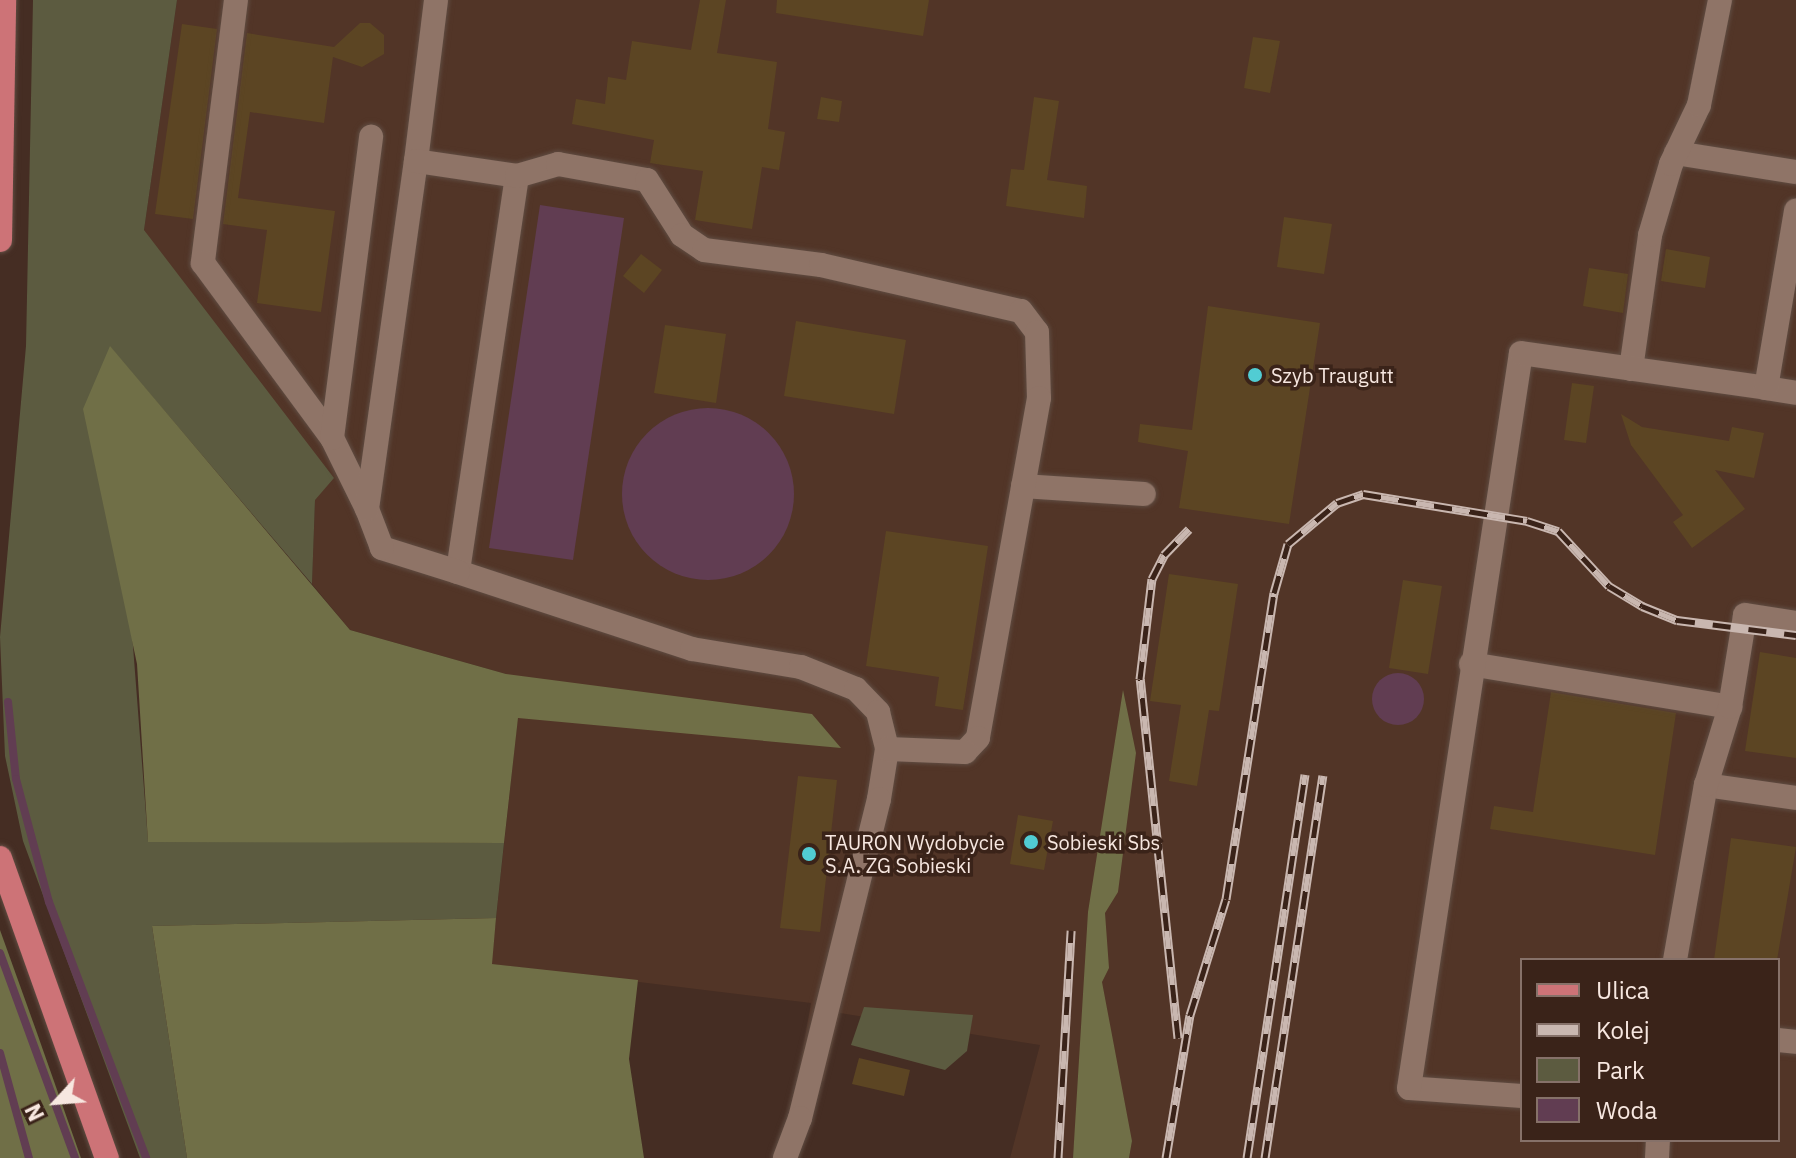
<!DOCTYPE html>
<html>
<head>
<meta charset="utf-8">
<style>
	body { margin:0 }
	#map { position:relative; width:1796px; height:1158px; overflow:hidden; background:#452d23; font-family:"IBM Plex Sans",sans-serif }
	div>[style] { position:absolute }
	.built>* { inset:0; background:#523527 }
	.green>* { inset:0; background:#5c5b40 }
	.forest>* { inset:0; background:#706f47 }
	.water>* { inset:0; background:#613d52 }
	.round { border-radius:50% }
	.stream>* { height:8px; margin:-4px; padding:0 4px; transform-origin:4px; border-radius:4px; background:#613d52 }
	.building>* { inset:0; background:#5c4523 }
	.roads { filter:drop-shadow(0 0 2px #5f4c42) drop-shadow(0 0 2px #5f4c42) }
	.minor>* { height:24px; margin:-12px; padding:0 12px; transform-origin:12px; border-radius:12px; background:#8f7467 }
	.major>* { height:24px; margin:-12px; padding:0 12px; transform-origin:12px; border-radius:12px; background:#cd7377 }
	.rail>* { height:9px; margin-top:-4.5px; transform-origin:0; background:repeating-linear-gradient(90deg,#3a2319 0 18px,#c9b7b0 0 36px); box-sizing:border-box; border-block:2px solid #c9b7b0 }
	.dots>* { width:22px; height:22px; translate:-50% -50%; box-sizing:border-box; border:4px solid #3a2319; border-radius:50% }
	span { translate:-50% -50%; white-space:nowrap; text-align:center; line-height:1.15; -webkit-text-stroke:7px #3a2319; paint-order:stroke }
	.poi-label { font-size:20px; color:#f7e7e0 }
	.left { translate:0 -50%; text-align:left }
	.legend { position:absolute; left:1520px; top:958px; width:260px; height:184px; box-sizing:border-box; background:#3a2319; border:2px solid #867169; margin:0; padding:10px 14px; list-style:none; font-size:24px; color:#f7e7e0 }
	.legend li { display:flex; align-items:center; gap:16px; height:40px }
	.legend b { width:40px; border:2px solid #867169 }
	.north { position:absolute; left:16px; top:1062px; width:80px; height:80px; -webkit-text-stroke:6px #3a2319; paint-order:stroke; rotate:244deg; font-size:22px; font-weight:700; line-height:32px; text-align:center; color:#f7e7e0 }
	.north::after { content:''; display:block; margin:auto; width:28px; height:36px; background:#f7e7e0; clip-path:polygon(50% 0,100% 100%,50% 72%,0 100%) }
</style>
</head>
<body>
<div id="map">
	<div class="built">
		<div style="clip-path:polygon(evenodd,177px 0,1796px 0,1796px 1158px,1129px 1158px,1132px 1141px,1082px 1049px,1073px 1158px,1010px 1158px,1040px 1045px,840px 1013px,824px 1081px,798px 1077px,811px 1003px,491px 964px,519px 707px,506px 674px,350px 630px,312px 584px,315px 500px,144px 230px,177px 0,1522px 960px,1778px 960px,1778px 1140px,1522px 1140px,1522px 960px)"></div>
	</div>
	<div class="green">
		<div style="clip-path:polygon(33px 0,177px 0,144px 230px,334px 478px,315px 500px,312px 584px,110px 347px,148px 841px,504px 843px,496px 918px,152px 926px,187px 1158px,140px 1158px,23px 841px,5px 756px,0 637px,26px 346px)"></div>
		<div style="clip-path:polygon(864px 1007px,973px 1015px,967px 1051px,945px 1070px,851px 1045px)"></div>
	</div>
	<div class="forest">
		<div style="clip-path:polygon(110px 346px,350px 630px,506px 674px,812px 714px,841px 748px,518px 718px,504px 843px,148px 842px,137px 664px,83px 409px)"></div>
		<div style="clip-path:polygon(1123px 690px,1136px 753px,1118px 892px,1105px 913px,1109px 968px,1102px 982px,1132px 1141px,1129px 1158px,1073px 1158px,1088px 912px)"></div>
		<div style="clip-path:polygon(496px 918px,492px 964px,638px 980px,629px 1059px,644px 1158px,187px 1158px,152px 926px)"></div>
		<div style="clip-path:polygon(0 930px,37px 1033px,81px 1158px,0 1158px)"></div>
	</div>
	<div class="water">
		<div style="clip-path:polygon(540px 205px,624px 218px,573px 560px,489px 548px)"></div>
		<div class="round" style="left:622px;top:408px;width:172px;height:172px"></div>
		<div class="round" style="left:1372px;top:673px;width:52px;height:52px"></div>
	</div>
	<div class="stream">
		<div style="left:8px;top:702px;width:77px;rotate:84.1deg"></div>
		<div style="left:16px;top:779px;width:127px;rotate:75deg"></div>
		<div style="left:49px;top:902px;width:274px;rotate:69.2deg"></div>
		<div style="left:0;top:953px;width:218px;rotate:69.9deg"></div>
		<div style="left:0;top:1053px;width:109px;rotate:74.6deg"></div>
	</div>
	<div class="building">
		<div style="clip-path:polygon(700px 0,726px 0,717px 53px,777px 62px,768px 129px,785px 132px,779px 170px,762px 167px,752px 229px,695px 220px,703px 171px,650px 163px,654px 140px,572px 124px,576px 99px,605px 104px,608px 77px,626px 80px,632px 41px,691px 50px)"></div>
		<div style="clip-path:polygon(777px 0,929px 0,923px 36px,776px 13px)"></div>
		<div style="clip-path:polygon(360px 23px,370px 23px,384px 35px,384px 54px,362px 67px,333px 57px,324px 123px,250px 112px,238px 198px,335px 211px,321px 312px,257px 303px,267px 230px,223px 224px,247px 33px,334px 47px)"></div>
		<div style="clip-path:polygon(182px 24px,217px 29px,193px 219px,155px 214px)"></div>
		<div style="clip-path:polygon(1253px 37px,1280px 41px,1270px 93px,1244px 88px)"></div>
		<div style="clip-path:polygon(821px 97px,842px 101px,839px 122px,817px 119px)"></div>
		<div style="clip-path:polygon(1034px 97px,1059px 101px,1047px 180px,1087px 186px,1084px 218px,1006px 206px,1011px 169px,1024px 170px)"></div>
		<div style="clip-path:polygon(1284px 217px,1332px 224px,1324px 274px,1277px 267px)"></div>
		<div style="clip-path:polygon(1666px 249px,1710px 257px,1705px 288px,1661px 281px)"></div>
		<div style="clip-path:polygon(641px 254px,662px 270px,644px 293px,623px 276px)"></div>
		<div style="clip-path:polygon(1589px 268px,1628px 274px,1623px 313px,1583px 306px)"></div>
		<div style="clip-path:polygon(1208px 306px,1320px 323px,1289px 524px,1179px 508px,1188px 451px,1138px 442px,1140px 424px,1192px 430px)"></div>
		<div style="clip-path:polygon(796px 321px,906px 340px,894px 414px,784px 396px)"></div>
		<div style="clip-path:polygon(665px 325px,726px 334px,716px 403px,654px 393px)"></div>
		<div style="clip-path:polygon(1572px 383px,1594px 386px,1586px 443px,1564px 440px)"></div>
		<div style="clip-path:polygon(1621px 414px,1642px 427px,1729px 441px,1732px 427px,1764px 433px,1754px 478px,1715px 470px,1745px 509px,1692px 548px,1673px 522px,1683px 515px,1631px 445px)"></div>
		<div style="clip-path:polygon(886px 531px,988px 546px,963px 710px,935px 706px,939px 677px,866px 666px)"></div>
		<div style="clip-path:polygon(1169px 574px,1238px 584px,1219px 711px,1209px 710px,1197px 786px,1169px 781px,1181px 705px,1150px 701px)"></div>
		<div style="clip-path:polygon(1403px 580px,1442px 586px,1428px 674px,1389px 668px)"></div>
		<div style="clip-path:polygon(1760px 652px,1796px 658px,1796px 758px,1745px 751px)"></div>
		<div style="clip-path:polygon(1551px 692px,1676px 713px,1655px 855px,1490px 829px,1494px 806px,1533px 812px)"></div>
		<div style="clip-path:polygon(798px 776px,837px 780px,820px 932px,780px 928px)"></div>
		<div style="clip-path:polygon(1018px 815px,1053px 821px,1044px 870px,1010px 864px)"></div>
		<div style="clip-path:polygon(1731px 838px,1796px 847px,1777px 960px,1714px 960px)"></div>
		<div style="clip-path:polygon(859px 1058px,910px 1070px,904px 1096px,852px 1084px)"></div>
	</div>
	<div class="roads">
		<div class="minor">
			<div style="left:236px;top:0;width:265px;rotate:97.2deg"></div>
			<div style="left:203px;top:263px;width:217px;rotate:53.6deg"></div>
			<div style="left:1676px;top:153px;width:121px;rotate:9deg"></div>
			<div style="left:416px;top:161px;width:162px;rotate:-82.9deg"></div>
			<div style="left:517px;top:176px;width:400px;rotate:98.5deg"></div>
			<div style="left:458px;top:572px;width:246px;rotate:18.2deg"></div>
			<div style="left:692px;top:649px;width:110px;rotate:9.4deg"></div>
			<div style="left:801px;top:667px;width:59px;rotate:21.8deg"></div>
			<div style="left:856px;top:689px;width:32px;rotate:46deg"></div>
			<div style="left:878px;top:712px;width:38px;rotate:76deg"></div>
			<div style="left:887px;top:749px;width:51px;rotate:99.1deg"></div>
			<div style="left:879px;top:799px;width:329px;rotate:103.9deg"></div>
			<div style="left:800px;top:1118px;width:43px;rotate:110.6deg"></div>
			<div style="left:1631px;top:369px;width:135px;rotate:-81.9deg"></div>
			<div style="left:1650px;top:235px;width:74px;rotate:-73.5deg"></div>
			<div style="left:1671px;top:164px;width:65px;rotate:-64.6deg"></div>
			<div style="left:1699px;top:105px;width:107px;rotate:-78.7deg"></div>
			<div style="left:1766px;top:388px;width:30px;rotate:9deg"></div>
			<div style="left:1023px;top:486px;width:121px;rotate:3.8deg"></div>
			<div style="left:367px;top:509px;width:79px;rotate:-116.2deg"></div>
			<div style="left:332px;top:438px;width:304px;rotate:-82.6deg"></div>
			<div style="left:458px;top:572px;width:80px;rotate:-162.5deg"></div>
			<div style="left:382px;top:548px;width:42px;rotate:-111deg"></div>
			<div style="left:367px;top:509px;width:351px;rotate:-82deg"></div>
			<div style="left:416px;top:161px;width:102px;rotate:8.4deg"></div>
			<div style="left:517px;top:176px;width:43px;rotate:-16.3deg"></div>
			<div style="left:558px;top:164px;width:90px;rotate:10.2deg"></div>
			<div style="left:647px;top:180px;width:65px;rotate:57.5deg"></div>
			<div style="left:682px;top:235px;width:27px;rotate:34deg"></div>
			<div style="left:704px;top:250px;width:118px;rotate:7.3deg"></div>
			<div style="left:821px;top:265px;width:205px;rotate:13deg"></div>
			<div style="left:1021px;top:311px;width:26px;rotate:53deg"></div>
			<div style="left:1037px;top:332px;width:66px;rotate:88.3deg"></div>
			<div style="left:1039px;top:398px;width:345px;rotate:100.2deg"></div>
			<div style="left:978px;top:738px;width:19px;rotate:133deg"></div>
			<div style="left:965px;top:752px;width:78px;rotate:-177.8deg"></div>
			<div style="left:1471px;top:664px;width:263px;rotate:9.4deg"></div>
			<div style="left:1706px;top:785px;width:91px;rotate:8.2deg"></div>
			<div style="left:1675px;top:960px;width:178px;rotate:-80deg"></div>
			<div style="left:1706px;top:785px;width:82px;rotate:-72.9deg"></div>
			<div style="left:1730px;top:707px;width:93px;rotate:-80.7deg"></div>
			<div style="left:1745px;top:615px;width:52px;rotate:8.9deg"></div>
			<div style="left:1778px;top:1040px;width:18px;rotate:6deg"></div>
			<div style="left:1522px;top:1096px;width:113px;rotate:-176deg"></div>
			<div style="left:1409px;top:1088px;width:743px;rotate:-81.34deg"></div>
			<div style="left:1521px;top:353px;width:247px;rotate:8.1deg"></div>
			<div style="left:1766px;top:388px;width:180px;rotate:-80.4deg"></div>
			<div style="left:1657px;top:1158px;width:18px;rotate:-87deg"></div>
		</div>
		<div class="major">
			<div style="left:0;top:240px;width:240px;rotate:-89deg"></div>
			<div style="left:0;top:858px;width:319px;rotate:70.4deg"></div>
		</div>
	</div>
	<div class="rail">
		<div style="left:1178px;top:1038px;width:361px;rotate:-96deg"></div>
		<div style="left:1140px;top:679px;width:101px;rotate:-83.2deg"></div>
		<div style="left:1152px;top:579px;width:27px;rotate:-63deg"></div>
		<div style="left:1164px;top:555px;width:36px;rotate:-46deg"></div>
		<div style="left:1058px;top:1158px;width:228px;rotate:-86.7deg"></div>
		<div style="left:1166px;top:1158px;width:145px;rotate:-80.5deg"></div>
		<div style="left:1190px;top:1015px;width:121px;rotate:-72.8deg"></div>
		<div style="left:1226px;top:899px;width:310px;rotate:-81.1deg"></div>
		<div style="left:1274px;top:593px;width:51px;rotate:-74.1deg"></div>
		<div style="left:1288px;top:544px;width:64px;rotate:-39.9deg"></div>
		<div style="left:1337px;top:503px;width:28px;rotate:-19deg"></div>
		<div style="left:1363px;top:494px;width:166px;rotate:9.3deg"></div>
		<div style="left:1527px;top:521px;width:33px;rotate:18deg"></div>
		<div style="left:1558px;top:531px;width:75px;rotate:47.2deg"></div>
		<div style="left:1609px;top:586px;width:39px;rotate:31deg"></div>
		<div style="left:1642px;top:606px;width:38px;rotate:22deg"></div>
		<div style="left:1677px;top:620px;width:120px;rotate:7.2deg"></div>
		<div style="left:1247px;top:1158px;width:388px;rotate:-81.4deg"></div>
		<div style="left:1265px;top:1158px;width:387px;rotate:-81.4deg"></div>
	</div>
	<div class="dots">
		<div style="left:1255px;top:375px;background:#51ccd3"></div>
		<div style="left:1031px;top:842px;background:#51ccd3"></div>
		<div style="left:809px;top:854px;background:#51ccd3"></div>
	</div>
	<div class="poi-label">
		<span class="left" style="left:1271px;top:375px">Szyb Traugutt</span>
		<span class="left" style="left:825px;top:854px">TAURON Wydobycie<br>S.A. ZG Sobieski</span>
		<span class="left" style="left:1047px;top:842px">Sobieski Sbs</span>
	</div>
	<ul class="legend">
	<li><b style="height:10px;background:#cd7377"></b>Ulica</li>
	<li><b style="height:10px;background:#c9b7b0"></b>Kolej</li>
	<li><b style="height:22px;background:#5c5b40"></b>Park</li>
	<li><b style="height:22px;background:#613d52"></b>Woda</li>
	</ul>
	<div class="north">N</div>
</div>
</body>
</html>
